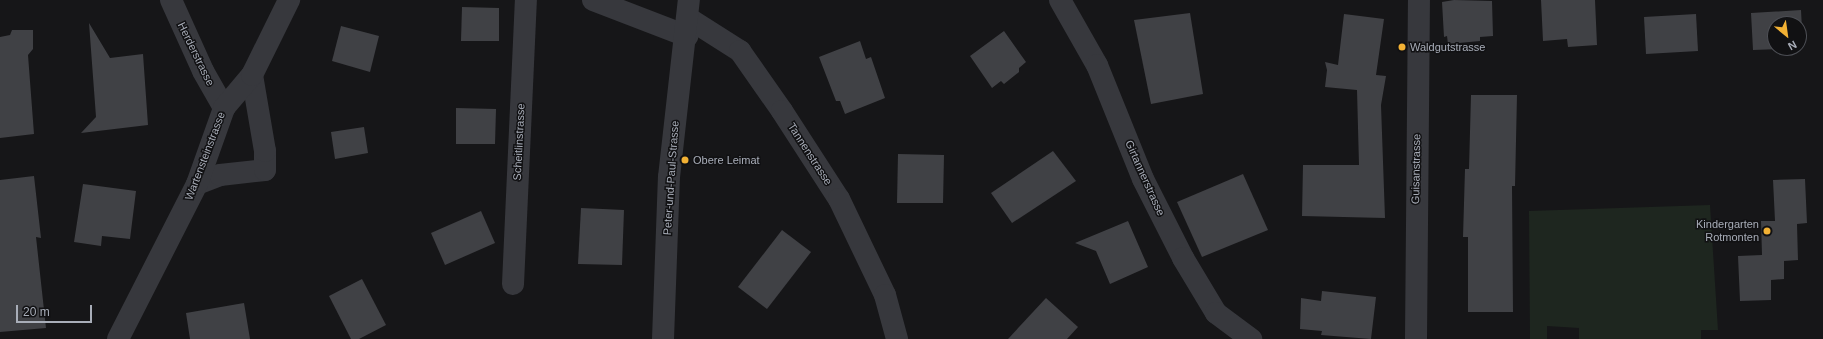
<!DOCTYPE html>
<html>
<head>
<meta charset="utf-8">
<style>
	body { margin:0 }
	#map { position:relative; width:1823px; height:339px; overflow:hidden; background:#161618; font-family:Arial,sans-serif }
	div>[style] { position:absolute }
	.green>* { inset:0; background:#1e261f }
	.building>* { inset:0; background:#404145 }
	.minor>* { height:22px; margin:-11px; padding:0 11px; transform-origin:11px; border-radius:11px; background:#37383d }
	.dots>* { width:11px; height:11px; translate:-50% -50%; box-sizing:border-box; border:2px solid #111113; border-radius:50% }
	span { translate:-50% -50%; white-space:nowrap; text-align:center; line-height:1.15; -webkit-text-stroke:3px #111113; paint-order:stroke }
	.poi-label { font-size:11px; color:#a8adb8 }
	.left { translate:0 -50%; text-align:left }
	.right { translate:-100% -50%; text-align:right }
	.street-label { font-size:11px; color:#a8adb8 }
	.north { position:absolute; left:1767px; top:16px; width:40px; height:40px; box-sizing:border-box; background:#111113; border:1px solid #4d4f55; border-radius:50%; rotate:151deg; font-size:11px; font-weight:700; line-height:16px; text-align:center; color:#a8adb8 }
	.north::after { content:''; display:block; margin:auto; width:14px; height:18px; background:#f2b134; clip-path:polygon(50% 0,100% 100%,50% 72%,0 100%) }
	.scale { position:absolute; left:16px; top:305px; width:76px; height:18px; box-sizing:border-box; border:2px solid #a8adb8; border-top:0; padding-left:5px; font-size:12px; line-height:14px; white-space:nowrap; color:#a8adb8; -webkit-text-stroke:3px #111113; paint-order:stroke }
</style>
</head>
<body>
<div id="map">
	<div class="green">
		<div style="clip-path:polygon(1710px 205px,1718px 330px,1701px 330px,1701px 339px,1579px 339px,1579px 328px,1547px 326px,1547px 339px,1530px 339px,1529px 211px)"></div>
	</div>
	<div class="building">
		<div style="clip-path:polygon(1454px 0,1492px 1px,1493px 36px,1480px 37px,1480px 41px,1448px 44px,1447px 36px,1444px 37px,1442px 2px)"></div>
		<div style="clip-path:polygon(1541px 0,1595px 0,1597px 45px,1568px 47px,1567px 39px,1543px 41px)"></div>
		<div style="clip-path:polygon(462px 7px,499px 8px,499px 41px,461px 41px)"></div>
		<div style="clip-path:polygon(evenodd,1801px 10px,1803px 48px,1753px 50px,1751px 13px,1801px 10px,1775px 24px,1799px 24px,1799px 48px,1775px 48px,1775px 24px)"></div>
		<div style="clip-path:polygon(1190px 13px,1203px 94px,1151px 104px,1134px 20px)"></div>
		<div style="clip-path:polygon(1344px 14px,1384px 19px,1376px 75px,1386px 76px,1381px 105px,1385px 218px,1302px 216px,1303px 165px,1359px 165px,1357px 90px,1325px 87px,1327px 70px,1325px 62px,1338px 65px)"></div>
		<div style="clip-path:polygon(1696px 14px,1698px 51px,1646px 54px,1644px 17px)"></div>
		<div style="clip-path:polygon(89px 23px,110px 58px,143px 54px,148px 125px,81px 133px,96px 117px)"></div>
		<div style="clip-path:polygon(341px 26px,379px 36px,370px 72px,332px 61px)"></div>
		<div style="clip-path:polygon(12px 30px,33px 30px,33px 49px,28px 55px,34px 134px,0 138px,0 37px,10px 35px)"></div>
		<div style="clip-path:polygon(1004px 31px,1026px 62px,1019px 68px,1019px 72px,1004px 84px,1001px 81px,992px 88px,970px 56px)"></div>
		<div style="clip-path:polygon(860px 41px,866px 59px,871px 57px,885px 98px,845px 114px,840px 101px,836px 101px,819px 57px)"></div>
		<div style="clip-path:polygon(1471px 95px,1517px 95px,1515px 186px,1512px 186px,1513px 312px,1468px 312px,1468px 237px,1463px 237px,1465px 169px,1469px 169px)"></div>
		<div style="clip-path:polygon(456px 108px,496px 109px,495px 144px,456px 144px)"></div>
		<div style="clip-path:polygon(364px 127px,368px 153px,335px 159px,331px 132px)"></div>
		<div style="clip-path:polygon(1053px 151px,1076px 181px,1012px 223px,991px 193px)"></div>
		<div style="clip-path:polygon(898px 154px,944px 155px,943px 203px,897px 203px)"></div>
		<div style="clip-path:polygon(1243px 174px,1268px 230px,1202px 257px,1177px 202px)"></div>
		<div style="clip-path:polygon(34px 176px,41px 238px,36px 237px,46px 328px,0 332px,0 180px)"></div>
		<div style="clip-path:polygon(1805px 179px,1807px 223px,1797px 224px,1798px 260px,1784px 261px,1784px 279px,1771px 280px,1771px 300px,1740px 301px,1738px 256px,1762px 255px,1761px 221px,1775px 221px,1773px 180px)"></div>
		<div style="clip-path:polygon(83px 184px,136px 191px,130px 239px,102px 236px,101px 246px,74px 242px)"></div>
		<div style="clip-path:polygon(581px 208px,624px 210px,622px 265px,578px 264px)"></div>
		<div style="clip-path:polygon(481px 211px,495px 243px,445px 265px,431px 233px)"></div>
		<div style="clip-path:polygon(1128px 221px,1148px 267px,1110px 284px,1096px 251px,1075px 243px)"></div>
		<div style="clip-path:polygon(782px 230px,811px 252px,767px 309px,738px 287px)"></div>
		<div style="clip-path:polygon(362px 279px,386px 325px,359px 339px,351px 339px,329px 296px)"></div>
		<div style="clip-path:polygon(1322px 291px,1376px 297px,1371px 339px,1321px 335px,1322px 331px,1300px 329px,1301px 298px,1321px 301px)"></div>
		<div style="clip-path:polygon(1046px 298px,1078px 327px,1067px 339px,1008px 339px)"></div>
		<div style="clip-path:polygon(244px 303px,250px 339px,190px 339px,186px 313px)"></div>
	</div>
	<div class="minor">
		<div style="left:171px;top:0;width:78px;rotate:65.7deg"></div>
		<div style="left:203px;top:71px;width:43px;rotate:60.4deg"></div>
		<div style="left:593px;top:0;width:101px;rotate:21deg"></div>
		<div style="left:1060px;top:0;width:75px;rotate:60.4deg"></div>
		<div style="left:1097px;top:65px;width:123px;rotate:68deg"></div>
		<div style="left:1143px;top:179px;width:89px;rotate:63.1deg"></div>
		<div style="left:1183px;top:258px;width:64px;rotate:59deg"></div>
		<div style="left:1216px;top:313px;width:44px;rotate:36.6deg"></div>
		<div style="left:688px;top:18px;width:62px;rotate:32.4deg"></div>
		<div style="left:740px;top:51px;width:73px;rotate:55deg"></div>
		<div style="left:782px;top:111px;width:105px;rotate:57.1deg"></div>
		<div style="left:839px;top:199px;width:106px;rotate:64.4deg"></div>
		<div style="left:885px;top:295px;width:46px;rotate:74.7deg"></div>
		<div style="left:197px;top:184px;width:25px;rotate:-21deg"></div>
		<div style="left:220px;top:175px;width:45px;rotate:-6.3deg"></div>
		<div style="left:265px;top:170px;width:19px;rotate:-90deg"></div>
		<div style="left:265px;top:151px;width:77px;rotate:-99.7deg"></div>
		<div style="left:513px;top:284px;width:284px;rotate:-87.4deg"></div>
		<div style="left:118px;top:339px;width:174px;rotate:-63deg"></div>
		<div style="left:197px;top:184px;width:81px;rotate:-70.4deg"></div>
		<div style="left:224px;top:108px;width:43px;rotate:-49.7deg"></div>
		<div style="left:252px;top:75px;width:84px;rotate:-63.7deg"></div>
		<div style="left:663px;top:339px;width:162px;rotate:-87.9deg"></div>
		<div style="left:669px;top:177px;width:178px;rotate:-83.6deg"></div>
		<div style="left:1416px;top:339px;width:339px;rotate:-89.5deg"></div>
	</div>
	<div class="dots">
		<div style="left:1402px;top:47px;background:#f2b134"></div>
		<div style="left:685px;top:160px;background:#f2b134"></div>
		<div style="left:1767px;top:231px;background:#f2b134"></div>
	</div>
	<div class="poi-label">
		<span class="left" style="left:1410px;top:47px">Waldgutstrasse</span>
		<span class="left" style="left:693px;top:160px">Obere Leimat</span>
		<span class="right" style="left:1759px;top:231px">Kindergarten<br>Rotmonten</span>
	</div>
	<div class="street-label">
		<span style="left:196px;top:54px;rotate:64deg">Herderstrasse</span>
		<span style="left:519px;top:142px;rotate:-87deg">Scheitlinstrasse</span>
		<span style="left:810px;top:154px;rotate:57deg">Tannenstrasse</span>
		<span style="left:205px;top:156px;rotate:-69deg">Wartensteinstrasse</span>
		<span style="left:1416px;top:169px;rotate:-89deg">Guisanstrasse</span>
		<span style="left:671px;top:178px;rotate:-86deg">Peter-und-Paul-Strasse</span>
		<span style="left:1145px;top:178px;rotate:66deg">Girtannerstrasse</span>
	</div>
	<div class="north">N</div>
	<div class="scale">20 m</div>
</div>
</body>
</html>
